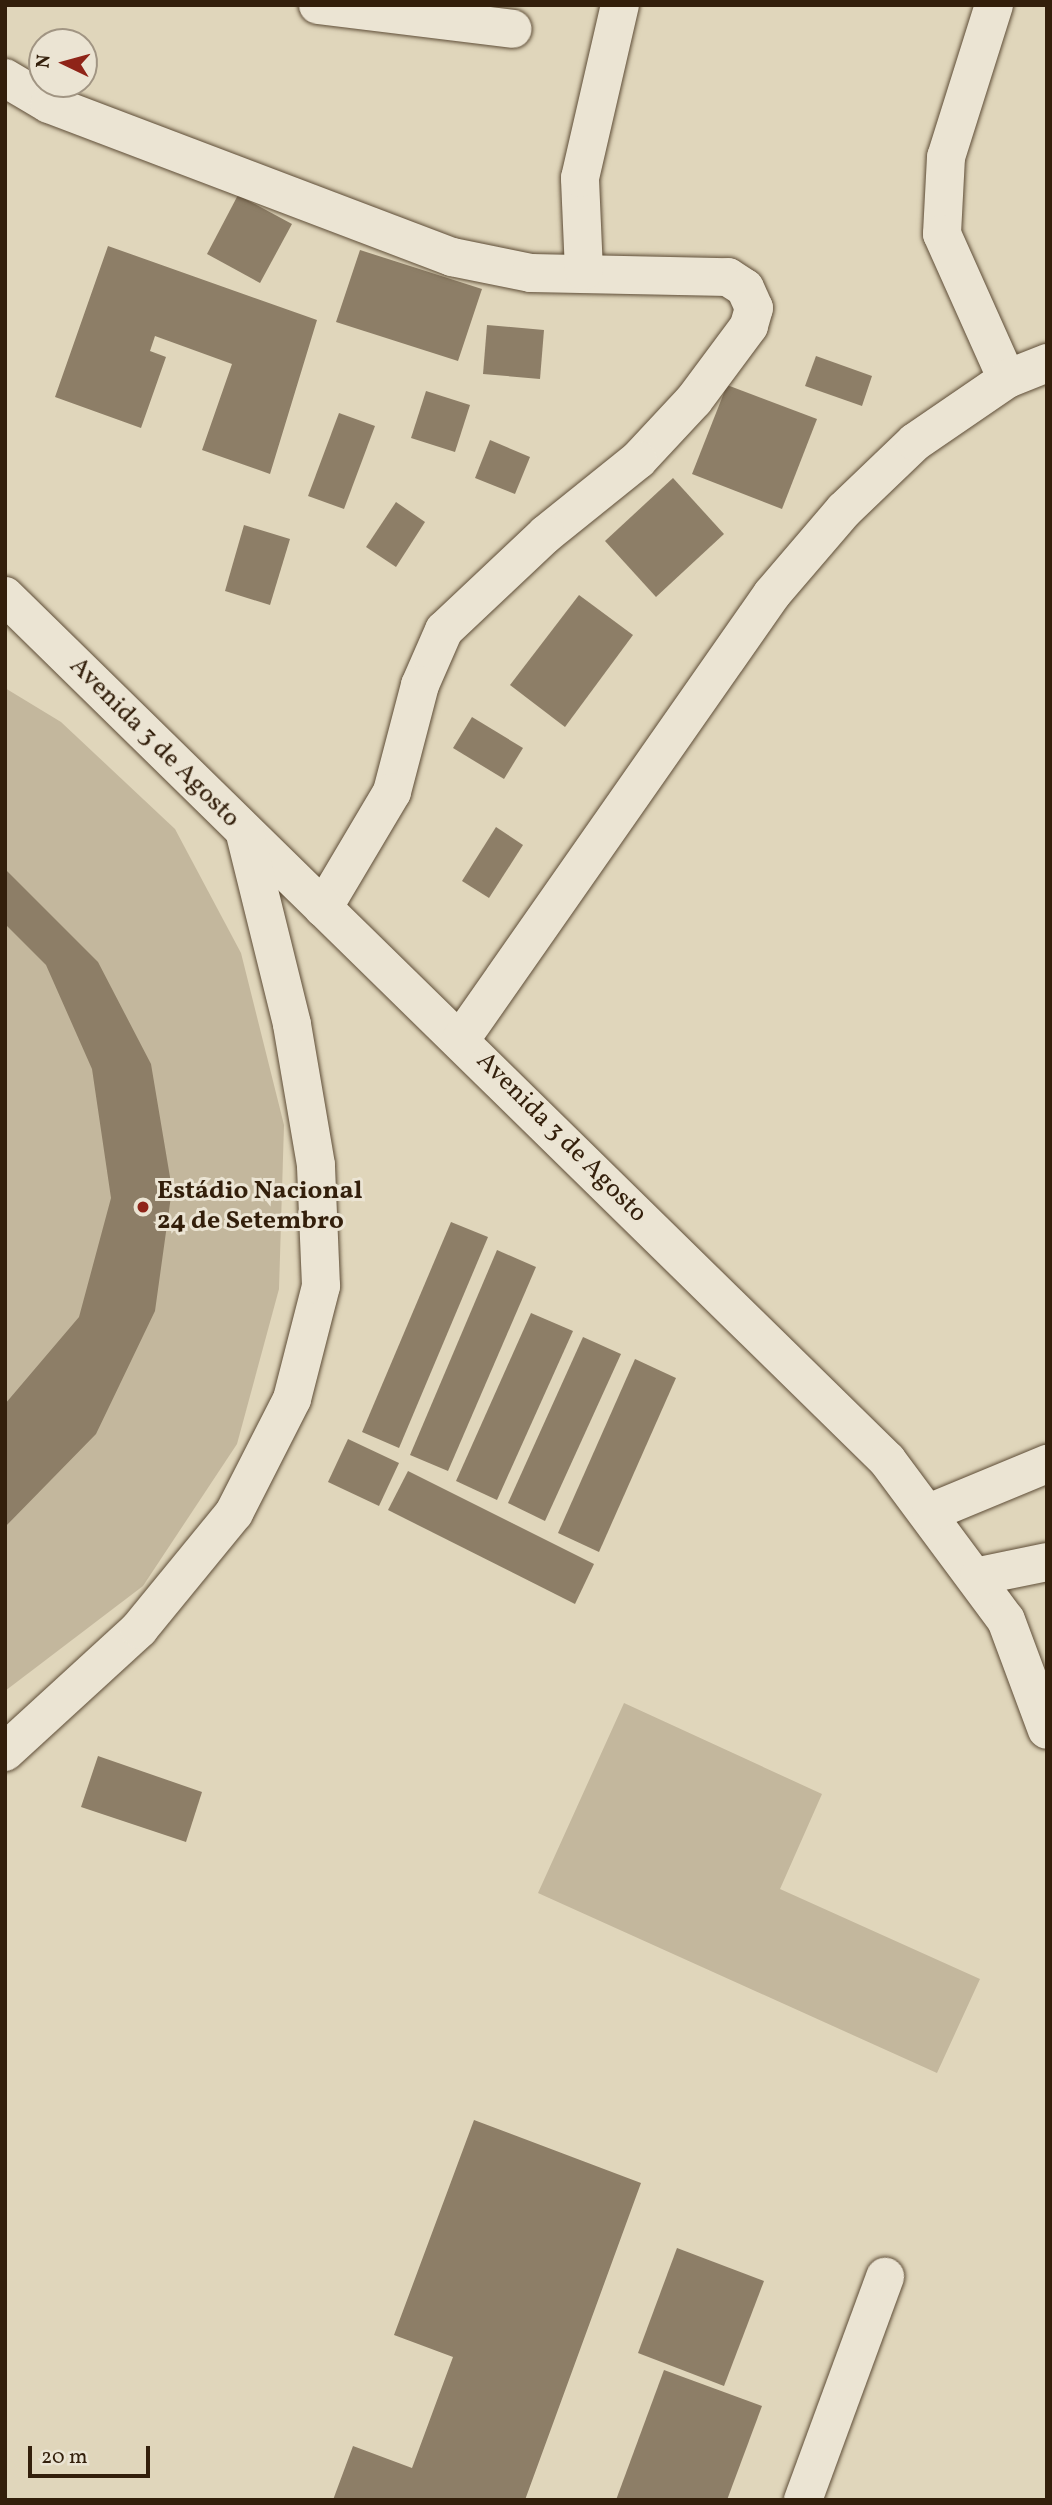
<!DOCTYPE html>
<html>
<head>
<meta charset="utf-8">
<style>
	body { margin:0 }
	#map { position:relative; width:1052px; height:2505px; overflow:hidden; background:#e0d6bb; font-family:Vollkorn,serif }
	div>[style] { position:absolute }
	.green>* { inset:0; background:#c3b79d }
	.building>* { inset:0; background:#8d7e67 }
	.roads { filter:drop-shadow(0 0 2px #5e4d37) drop-shadow(0 0 2px #5e4d37) }
	.minor>* { height:38px; margin:-19px; padding:0 19px; transform-origin:19px; border-radius:19px; background:#ebe4d3 }
	.dots>* { width:19px; height:19px; translate:-50% -50%; box-sizing:border-box; border:4px solid #ebe4d3; border-radius:50% }
	span { translate:-50% -50%; white-space:nowrap; text-align:center; line-height:1.15; -webkit-text-stroke:6px #ebe4d3; paint-order:stroke }
	.street-label { font-size:26px; color:#331f0b }
	.poi-label { font-size:26px; color:#331f0b; font-weight:700 }
	.left { translate:0 -50%; text-align:left }
	.frame { position:absolute; inset:0; border:7px solid #331f0b; pointer-events:none }
	.north { position:absolute; left:28px; top:28px; width:70px; height:70px; box-sizing:border-box; background:#ebe4d3; border:2px solid #a19583; border-radius:50%; rotate:275deg; font-size:19px; font-weight:700; line-height:28px; text-align:center; color:#331f0b }
	.north::after { content:''; display:block; margin:auto; width:24px; height:32px; background:#8f2418; clip-path:polygon(50% 0,100% 100%,50% 72%,0 100%) }
	.scale { position:absolute; left:28px; top:2446px; width:122px; height:32px; box-sizing:border-box; border:4px solid #331f0b; border-top:0; padding-left:9px; font-size:21px; line-height:24px; white-space:nowrap; color:#331f0b; -webkit-text-stroke:5px #ebe4d3; paint-order:stroke }
</style>
</head>
<body>
<div id="map">
	<div class="green">
		<div style="clip-path:polygon(5px 688px,61px 722px,175px 829px,241px 953px,284px 1125px,279px 1289px,237px 1444px,143px 1586px,5px 1691px)"></div>
		<div style="clip-path:polygon(624px 1703px,822px 1794px,780px 1889px,980px 1979px,937px 2073px,538px 1893px)"></div>
	</div>
	<div class="building">
		<div style="clip-path:polygon(238px 195px,292px 224px,260px 283px,207px 254px)"></div>
		<div style="clip-path:polygon(108px 246px,317px 320px,270px 474px,202px 450px,232px 364px,155px 336px,150px 351px,166px 357px,141px 428px,55px 397px)"></div>
		<div style="clip-path:polygon(360px 250px,482px 289px,458px 361px,336px 322px)"></div>
		<div style="clip-path:polygon(487px 325px,544px 330px,540px 379px,483px 374px)"></div>
		<div style="clip-path:polygon(816px 356px,872px 376px,862px 406px,805px 386px)"></div>
		<div style="clip-path:polygon(727px 385px,817px 419px,782px 509px,692px 474px)"></div>
		<div style="clip-path:polygon(426px 391px,470px 405px,455px 452px,411px 438px)"></div>
		<div style="clip-path:polygon(339px 413px,375px 426px,344px 509px,308px 496px)"></div>
		<div style="clip-path:polygon(490px 440px,530px 457px,515px 494px,475px 478px)"></div>
		<div style="clip-path:polygon(673px 478px,724px 534px,656px 597px,605px 541px)"></div>
		<div style="clip-path:polygon(396px 502px,425px 522px,396px 567px,366px 547px)"></div>
		<div style="clip-path:polygon(244px 525px,290px 539px,270px 605px,225px 591px)"></div>
		<div style="clip-path:polygon(579px 595px,633px 635px,565px 727px,510px 685px)"></div>
		<div style="clip-path:polygon(472px 717px,523px 748px,504px 779px,453px 748px)"></div>
		<div style="clip-path:polygon(496px 827px,523px 845px,489px 898px,462px 881px)"></div>
		<div style="clip-path:polygon(5px 869px,98px 962px,151px 1064px,172px 1189px,155px 1311px,96px 1434px,5px 1527px,5px 1404px,79px 1317px,111px 1198px,92px 1069px,46px 965px,5px 924px)"></div>
		<div style="clip-path:polygon(451px 1222px,488px 1237px,399px 1448px,362px 1432px)"></div>
		<div style="clip-path:polygon(497px 1250px,536px 1267px,448px 1471px,410px 1455px)"></div>
		<div style="clip-path:polygon(531px 1313px,573px 1331px,497px 1500px,456px 1481px)"></div>
		<div style="clip-path:polygon(583px 1337px,621px 1354px,545px 1521px,508px 1503px)"></div>
		<div style="clip-path:polygon(635px 1359px,676px 1378px,599px 1552px,558px 1533px)"></div>
		<div style="clip-path:polygon(348px 1439px,399px 1463px,379px 1506px,328px 1482px)"></div>
		<div style="clip-path:polygon(408px 1471px,594px 1564px,575px 1604px,388px 1510px)"></div>
		<div style="clip-path:polygon(98px 1756px,202px 1792px,186px 1842px,81px 1807px)"></div>
		<div style="clip-path:polygon(474px 2120px,641px 2183px,525px 2500px,333px 2500px,353px 2446px,412px 2468px,453px 2357px,394px 2335px)"></div>
		<div style="clip-path:polygon(677px 2248px,764px 2281px,724px 2386px,638px 2353px)"></div>
		<div style="clip-path:polygon(664px 2370px,762px 2406px,727px 2500px,616px 2500px)"></div>
	</div>
	<div class="roads">
		<div class="minor">
			<div style="left:318px;top:5px;width:196px;rotate:7deg"></div>
			<div style="left:994px;top:5px;width:159px;rotate:107.5deg"></div>
			<div style="left:946px;top:157px;width:77px;rotate:93deg"></div>
			<div style="left:942px;top:234px;width:159px;rotate:65.9deg"></div>
			<div style="left:5px;top:78px;width:51px;rotate:30.6deg"></div>
			<div style="left:49px;top:104px;width:431px;rotate:20.8deg"></div>
			<div style="left:452px;top:257px;width:81px;rotate:11.4deg"></div>
			<div style="left:531px;top:273px;width:197px;rotate:1.2deg"></div>
			<div style="left:728px;top:277px;width:20px;rotate:33deg"></div>
			<div style="left:745px;top:288px;width:22px;rotate:66deg"></div>
			<div style="left:754px;top:308px;width:19px;rotate:106deg"></div>
			<div style="left:749px;top:326px;width:92px;rotate:126.6deg"></div>
			<div style="left:694px;top:400px;width:82px;rotate:133deg"></div>
			<div style="left:638px;top:460px;width:118px;rotate:141.2deg"></div>
			<div style="left:546px;top:534px;width:140px;rotate:136.7deg"></div>
			<div style="left:444px;top:630px;width:60px;rotate:113.6deg"></div>
			<div style="left:420px;top:685px;width:111px;rotate:104.7deg"></div>
			<div style="left:392px;top:792px;width:135px;rotate:120.7deg"></div>
			<div style="left:584px;top:271px;width:93px;rotate:-92.5deg"></div>
			<div style="left:580px;top:178px;width:178px;rotate:-77deg"></div>
			<div style="left:5px;top:596px;width:1235px;rotate:44.41deg"></div>
			<div style="left:887px;top:1460px;width:199px;rotate:53.4deg"></div>
			<div style="left:1006px;top:1620px;width:117px;rotate:69.6deg"></div>
			<div style="left:461px;top:1039px;width:543px;rotate:-55.05deg"></div>
			<div style="left:772px;top:594px;width:111px;rotate:-49.4deg"></div>
			<div style="left:844px;top:510px;width:98px;rotate:-43.8deg"></div>
			<div style="left:915px;top:442px;width:112px;rotate:-34.4deg"></div>
			<div style="left:1007px;top:379px;width:43px;rotate:-21.8deg"></div>
			<div style="left:931px;top:1512px;width:126px;rotate:-22.5deg"></div>
			<div style="left:979px;top:1576px;width:69px;rotate:-11.6deg"></div>
			<div style="left:5px;top:1752px;width:182px;rotate:-42.5deg"></div>
			<div style="left:139px;top:1629px;width:150px;rotate:-50.7deg"></div>
			<div style="left:234px;top:1513px;width:128px;rotate:-63deg"></div>
			<div style="left:292px;top:1399px;width:117px;rotate:-75.6deg"></div>
			<div style="left:321px;top:1286px;width:121px;rotate:-92.4deg"></div>
			<div style="left:316px;top:1165px;width:143px;rotate:-99.7deg"></div>
			<div style="left:292px;top:1024px;width:196px;rotate:-103.9deg"></div>
			<div style="left:803px;top:2500px;width:238px;rotate:-69.8deg"></div>
		</div>
	</div>
	<div class="dots">
		<div style="left:143px;top:1207px;background:#8f2418"></div>
	</div>
	<div class="street-label">
		<span style="left:154px;top:743px;rotate:45deg">Avenida 3 de Agosto</span>
		<span style="left:561px;top:1138px;rotate:45deg">Avenida 3 de Agosto</span>
	</div>
	<div class="poi-label">
		<span class="left" style="left:157px;top:1207px">Estádio Nacional<br>24 de Setembro</span>
	</div>
	<div class="frame"></div>
	<div class="north">N</div>
	<div class="scale">20 m</div>
</div>
</body>
</html>
